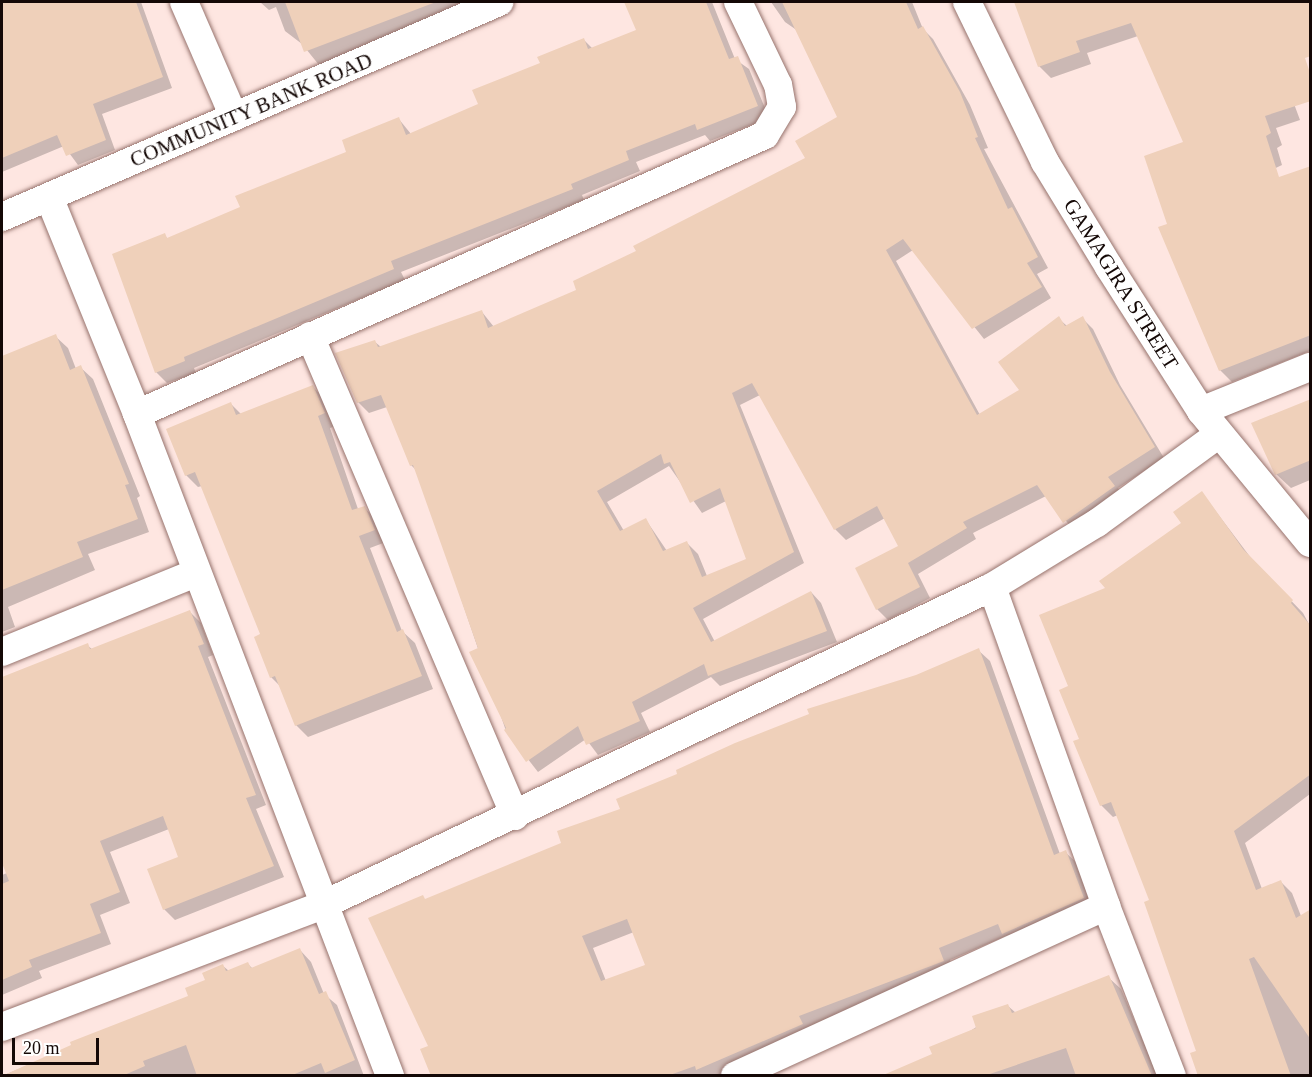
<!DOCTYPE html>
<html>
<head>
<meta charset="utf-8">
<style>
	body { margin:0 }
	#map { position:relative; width:1312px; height:1077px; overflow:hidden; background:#fee6e1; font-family:"Times New Roman",serif }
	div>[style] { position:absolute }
	.shadow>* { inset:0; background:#0003 }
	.building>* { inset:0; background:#efd0ba }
	.roads { filter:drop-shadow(0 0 2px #97736d) drop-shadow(0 0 2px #97736d) }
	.minor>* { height:28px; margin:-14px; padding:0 14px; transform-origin:14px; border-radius:14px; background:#fff }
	span { translate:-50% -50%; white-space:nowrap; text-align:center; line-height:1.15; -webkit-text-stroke:5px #fff; paint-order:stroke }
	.street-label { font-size:21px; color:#140806 }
	.frame { position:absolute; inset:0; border:3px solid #140806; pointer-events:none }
	.scale { position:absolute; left:12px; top:1038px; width:87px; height:27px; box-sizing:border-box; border:3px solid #140806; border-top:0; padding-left:8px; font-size:18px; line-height:21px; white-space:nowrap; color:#140806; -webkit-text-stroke:4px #fff; paint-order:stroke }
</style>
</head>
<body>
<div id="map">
	<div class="shadow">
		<div style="clip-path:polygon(2px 2px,141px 2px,172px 88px,102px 114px,115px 150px,78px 165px,64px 146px,2px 172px)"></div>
		<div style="clip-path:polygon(260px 2px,498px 2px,319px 65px,302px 44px,285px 31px,276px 7px,269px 10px)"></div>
		<div style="clip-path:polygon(643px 2px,712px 2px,735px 59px,749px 69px,769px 118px,710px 141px,705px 135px,636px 162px,640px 171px,582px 195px,584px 200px,401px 272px,405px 280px,194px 368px,196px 373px,167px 383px,156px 372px,164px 235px,168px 239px,242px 208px,348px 152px,398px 118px,411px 134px,480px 105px,584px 40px,593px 49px,638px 31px,628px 8px)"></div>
		<div style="clip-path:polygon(evenodd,771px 2px,912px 2px,923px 29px,933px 39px,970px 105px,988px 148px,984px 149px,1048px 268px,1037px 274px,1051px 298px,984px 339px,913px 250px,896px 261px,980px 415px,1021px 390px,1058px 318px,1067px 326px,1082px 318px,1093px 329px,1120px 385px,1164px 458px,1118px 488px,1125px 498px,1075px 532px,1046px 496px,973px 533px,976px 539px,918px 574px,930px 598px,888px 620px,877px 609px,900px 547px,885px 518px,846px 540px,835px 529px,760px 395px,740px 405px,804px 563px,703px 619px,715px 642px,811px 592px,821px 603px,837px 642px,720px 686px,711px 677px,641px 713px,650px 732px,598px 755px,586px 739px,538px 772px,506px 731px,418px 472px,411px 465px,387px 407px,369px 413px,358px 402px,375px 342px,381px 347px,482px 312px,494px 327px,579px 290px,638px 251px,807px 159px,839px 118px,798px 31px,785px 22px,771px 2px,669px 466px,702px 513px,726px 501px,748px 560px,707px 576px,698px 554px,687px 543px,667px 551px,646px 520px,624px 531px,607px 502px,669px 466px)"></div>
		<div style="clip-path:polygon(1016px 2px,1310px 2px,1310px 57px,1288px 9px,1263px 20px,1300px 120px,1276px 128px,1282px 145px,1277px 148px,1282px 165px,1226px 192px,1310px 181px,1310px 351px,1232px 382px,1220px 370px,1168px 224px,1185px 143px,1138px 36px,1087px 53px,1091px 64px,1051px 78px,1039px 66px)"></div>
		<div style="clip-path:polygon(55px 336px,68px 348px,76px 369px,80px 367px,93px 379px,140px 496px,137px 498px,149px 532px,88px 554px,95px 570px,8px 607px,15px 627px,2px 632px,2px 357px)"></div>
		<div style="clip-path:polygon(313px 387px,325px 399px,336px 426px,330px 428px,358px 509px,364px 507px,376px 520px,386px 542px,370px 548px,402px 631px,415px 643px,433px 689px,308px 737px,296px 725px,281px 687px,271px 677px,262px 635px,202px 486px,198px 487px,186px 475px,231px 404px,241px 414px)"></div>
		<div style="clip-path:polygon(1310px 401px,1310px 480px,1291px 488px,1276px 474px)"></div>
		<div style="clip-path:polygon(1202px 493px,1254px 562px,1303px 613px,1310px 626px,1310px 794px,1245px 843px,1262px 889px,1281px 882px,1292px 893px,1301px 916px,1310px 916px,1310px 1076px,1200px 1076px,1198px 1052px,1151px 901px,1118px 815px,1113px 817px,1101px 805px,1070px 687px,1107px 589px,1183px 524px)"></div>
		<div style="clip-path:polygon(190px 612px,201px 623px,213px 655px,208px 657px,266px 805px,256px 809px,284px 877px,175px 920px,164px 909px,180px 858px,169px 829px,110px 852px,130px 903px,100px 915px,111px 944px,39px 971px,42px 978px,2px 995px,2px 875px,7px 873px,2px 859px,2px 691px,87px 645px,93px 650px)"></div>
		<div style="clip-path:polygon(evenodd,978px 650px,990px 661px,1060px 854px,1065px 852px,1077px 863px,1095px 909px,1006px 936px,950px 960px,954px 973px,721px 1076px,432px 1076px,426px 900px,563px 844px,622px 810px,978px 650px,634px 932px,647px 965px,606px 981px,593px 948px,634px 932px)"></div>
		<div style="clip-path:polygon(300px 950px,311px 962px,324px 994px,337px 1005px,364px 1076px,2px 1076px,190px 997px,223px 966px,229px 971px,248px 964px,253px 969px)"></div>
		<div style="clip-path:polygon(1108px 977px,1121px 989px,1158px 1076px,883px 1076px,934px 1055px,1008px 1006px,1016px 1013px)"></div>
	</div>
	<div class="building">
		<div style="clip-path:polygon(2px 2px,136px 2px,163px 77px,93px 104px,106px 140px,66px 156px,57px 135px,2px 158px)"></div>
		<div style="clip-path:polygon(285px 2px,436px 2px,304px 52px)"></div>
		<div style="clip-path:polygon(624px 2px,706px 2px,729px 59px,738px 56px,758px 106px,697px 130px,695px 124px,626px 151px,629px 160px,571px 184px,573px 189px,391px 261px,394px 269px,184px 357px,185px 361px,155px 373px,112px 254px,165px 233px,167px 238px,240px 207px,235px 196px,346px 152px,342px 140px,399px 117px,406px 135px,478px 104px,472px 90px,540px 63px,537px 57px,584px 38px,588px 49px,636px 30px)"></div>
		<div style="clip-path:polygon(evenodd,782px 2px,906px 2px,918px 29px,923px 26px,960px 92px,978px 137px,975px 138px,1008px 209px,1012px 207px,1038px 257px,1027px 263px,1042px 287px,972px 329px,903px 239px,886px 250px,977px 415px,1019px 390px,998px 362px,1059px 316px,1065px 326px,1083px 316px,1110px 372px,1155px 447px,1108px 477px,1115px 486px,1063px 523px,1037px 485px,963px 522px,967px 528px,908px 563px,920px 587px,876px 610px,855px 568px,898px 546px,877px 506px,834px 530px,752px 383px,732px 393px,794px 552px,693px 608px,711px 642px,811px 591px,827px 631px,708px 676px,704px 664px,632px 702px,640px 721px,586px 745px,578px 726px,526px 762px,504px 730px,506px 728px,469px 652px,478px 648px,413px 465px,410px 466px,381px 395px,357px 403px,335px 353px,375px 340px,378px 347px,482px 310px,488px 328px,576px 290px,573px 281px,636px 251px,633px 246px,805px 158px,795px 141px,837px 117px,782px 2px,661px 454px,664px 464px,670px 462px,690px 503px,720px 488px,746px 559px,702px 577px,687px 541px,663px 551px,646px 518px,620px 531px,597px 491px,661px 454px)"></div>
		<div style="clip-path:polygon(1014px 2px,1311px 2px,1311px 56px,1305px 58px,1311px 76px,1311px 101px,1265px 116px,1271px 133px,1266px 136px,1279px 177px,1311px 166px,1311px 335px,1219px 371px,1158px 227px,1167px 224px,1144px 156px,1183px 142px,1131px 23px,1076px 41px,1080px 52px,1038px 67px)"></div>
		<div style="clip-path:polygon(56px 334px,70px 370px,81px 365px,129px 484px,125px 485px,138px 519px,77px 542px,83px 557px,2px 590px,2px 356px)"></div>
		<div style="clip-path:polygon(313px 385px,325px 413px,318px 416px,352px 510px,365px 506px,375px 530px,359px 536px,397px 632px,403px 629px,422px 676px,295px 726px,275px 676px,270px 678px,254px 637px,260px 634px,195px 472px,185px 476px,166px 429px,231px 402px,236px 415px)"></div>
		<div style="clip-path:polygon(1311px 399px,1311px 460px,1275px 475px,1251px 423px)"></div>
		<div style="clip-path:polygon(1202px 491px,1243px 549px,1293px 600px,1291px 603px,1311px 626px,1311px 774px,1234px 831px,1256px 890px,1281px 880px,1296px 918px,1311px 909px,1311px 1040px,1254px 957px,1249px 959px,1291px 1076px,1198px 1076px,1190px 1053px,1196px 1051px,1144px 902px,1149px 900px,1111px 802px,1100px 806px,1073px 741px,1079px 739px,1059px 690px,1068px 686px,1039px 615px,1105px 588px,1099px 581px,1181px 523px,1173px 512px)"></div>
		<div style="clip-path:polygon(190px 610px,204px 644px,198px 646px,256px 795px,246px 798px,274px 866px,163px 910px,147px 869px,178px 857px,163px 816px,100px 841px,120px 892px,90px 904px,101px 933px,29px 960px,32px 967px,2px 980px,2px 884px,9px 881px,2px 863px,2px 677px,88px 643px,90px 649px)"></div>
		<div style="clip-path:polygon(evenodd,979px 648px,1054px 855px,1066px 850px,1084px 898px,1002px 934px,998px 924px,939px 948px,944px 961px,799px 1016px,803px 1024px,696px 1070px,695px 1066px,667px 1076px,431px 1076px,420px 1049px,428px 1046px,368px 918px,423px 895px,425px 899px,561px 843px,557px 831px,620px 809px,616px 799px,677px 774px,676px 770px,735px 743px,809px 714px,807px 709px,916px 675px,979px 648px,627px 919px,645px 965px,601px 981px,582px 936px,627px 919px)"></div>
		<div style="clip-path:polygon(300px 948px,319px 994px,326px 991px,355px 1060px,325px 1073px,321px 1063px,290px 1076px,197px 1076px,186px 1045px,143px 1061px,145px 1066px,122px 1076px,2px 1076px,71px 1045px,70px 1042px,188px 996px,185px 988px,205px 980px,202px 973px,223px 964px,226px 971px,248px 962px,251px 968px)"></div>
		<div style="clip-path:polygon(1109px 975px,1152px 1076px,1076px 1076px,1066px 1048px,984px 1076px,881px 1076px,932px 1054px,929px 1047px,976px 1028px,972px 1016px,1008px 1004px,1012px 1013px)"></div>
	</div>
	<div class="roads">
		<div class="minor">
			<div style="left:184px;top:2px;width:125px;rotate:66.5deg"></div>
			<div style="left:967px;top:2px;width:178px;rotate:64deg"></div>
			<div style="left:1045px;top:162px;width:123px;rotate:58.6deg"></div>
			<div style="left:1109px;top:267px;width:171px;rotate:57.4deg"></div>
			<div style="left:1201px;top:411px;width:171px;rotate:50.5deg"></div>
			<div style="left:49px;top:197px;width:234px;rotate:67.9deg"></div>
			<div style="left:137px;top:414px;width:709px;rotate:69.08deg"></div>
			<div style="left:2px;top:217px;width:542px;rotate:-23.39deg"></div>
			<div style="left:310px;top:336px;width:522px;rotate:66.87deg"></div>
			<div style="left:1201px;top:411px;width:118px;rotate:-22deg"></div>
			<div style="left:137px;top:414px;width:687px;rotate:-23.95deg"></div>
			<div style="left:765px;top:135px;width:33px;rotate:-59deg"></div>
			<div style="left:782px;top:107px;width:22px;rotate:-100deg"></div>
			<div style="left:778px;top:85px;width:92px;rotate:-115.7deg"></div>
			<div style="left:992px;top:587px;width:339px;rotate:70.3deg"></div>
			<div style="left:1106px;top:906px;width:182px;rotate:68.8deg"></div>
			<div style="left:2px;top:652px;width:209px;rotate:-22.2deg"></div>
			<div style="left:2px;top:1027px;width:346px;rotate:-20.8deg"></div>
			<div style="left:325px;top:904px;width:738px;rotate:-25.42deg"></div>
			<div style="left:992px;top:587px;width:123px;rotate:-31.4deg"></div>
			<div style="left:1097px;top:523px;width:151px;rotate:-36.1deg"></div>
			<div style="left:735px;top:1076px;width:408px;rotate:-24.6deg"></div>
		</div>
	</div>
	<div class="street-label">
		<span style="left:251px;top:110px;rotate:-23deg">COMMUNITY BANK ROAD</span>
		<span style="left:1121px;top:284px;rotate:58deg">GAMAGIRA STREET</span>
	</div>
	<div class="frame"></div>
	<div class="scale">20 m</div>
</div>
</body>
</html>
